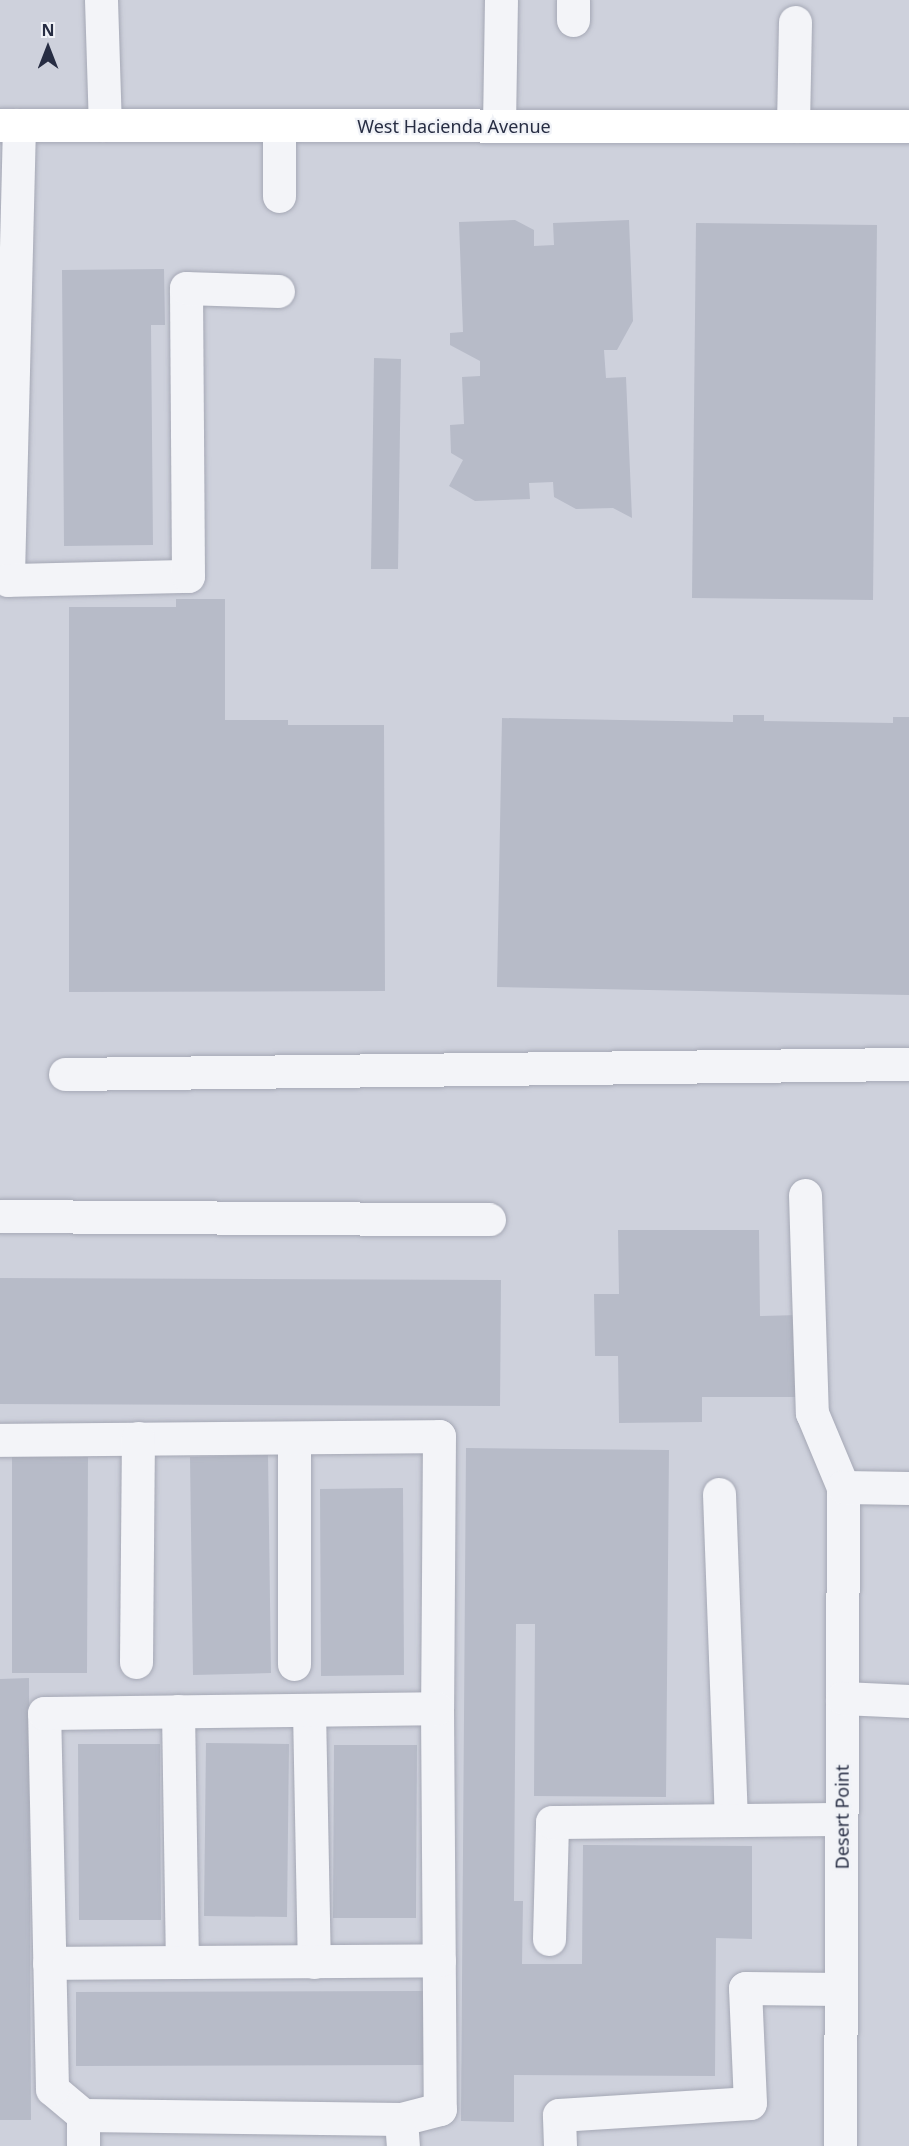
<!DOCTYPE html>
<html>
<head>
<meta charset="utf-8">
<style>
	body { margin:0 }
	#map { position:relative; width:909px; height:2146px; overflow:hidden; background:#e0e2ea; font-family:"Noto Sans",sans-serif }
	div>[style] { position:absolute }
	.built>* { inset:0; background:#ced1dc }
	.building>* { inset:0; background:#b7bbc8 }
	.roads { filter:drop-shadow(0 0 2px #a5a8b5) drop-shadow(0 0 2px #a5a8b5) }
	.minor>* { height:33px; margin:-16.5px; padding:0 16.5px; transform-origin:16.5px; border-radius:16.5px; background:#f3f4f8 }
	.major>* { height:33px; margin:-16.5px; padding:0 16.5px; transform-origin:16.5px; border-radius:16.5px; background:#fff }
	span { translate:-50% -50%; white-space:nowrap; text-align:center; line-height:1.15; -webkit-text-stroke:4.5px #f0f2f7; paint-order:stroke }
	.street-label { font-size:18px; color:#272d43 }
	.north { position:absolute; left:18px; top:18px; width:60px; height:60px; -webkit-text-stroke:4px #f0f2f7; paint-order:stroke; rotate:0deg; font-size:16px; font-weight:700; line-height:24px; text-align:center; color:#272d43 }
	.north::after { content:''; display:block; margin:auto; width:21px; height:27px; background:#272d43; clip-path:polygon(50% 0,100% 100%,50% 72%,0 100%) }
</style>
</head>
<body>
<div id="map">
	<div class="built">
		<div style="clip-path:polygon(0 0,909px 0,909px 2146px,0 2146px)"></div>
	</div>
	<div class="building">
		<div style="clip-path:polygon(515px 220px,534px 230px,534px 246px,554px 245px,553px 223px,629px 220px,633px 321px,617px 350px,604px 350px,606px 378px,626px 377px,632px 518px,613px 508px,576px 509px,554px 497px,553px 482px,529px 483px,530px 499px,475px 501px,449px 486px,463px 460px,451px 453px,450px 425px,464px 424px,462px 377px,480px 376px,480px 361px,450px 345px,450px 333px,463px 332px,459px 222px)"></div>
		<div style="clip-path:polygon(696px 223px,877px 225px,873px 600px,692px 598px)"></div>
		<div style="clip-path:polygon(164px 269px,165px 325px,151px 325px,153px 545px,64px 546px,62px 270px)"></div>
		<div style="clip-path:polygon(374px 358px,401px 359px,398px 569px,371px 569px)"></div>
		<div style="clip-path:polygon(176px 599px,225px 599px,225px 720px,288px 720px,288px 725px,384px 725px,385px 991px,69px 992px,69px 607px,176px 607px)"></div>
		<div style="clip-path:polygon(733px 715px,764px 715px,764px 721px,893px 723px,893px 717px,909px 717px,909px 995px,497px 987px,502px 718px,733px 722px)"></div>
		<div style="clip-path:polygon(618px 1230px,759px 1230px,760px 1316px,799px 1315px,799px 1397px,702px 1397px,702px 1422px,619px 1423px,618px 1356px,595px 1356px,594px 1294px,619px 1294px)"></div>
		<div style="clip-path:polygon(0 1278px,501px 1280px,500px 1406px,0 1404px)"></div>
		<div style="clip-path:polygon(466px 1448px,669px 1450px,666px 1797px,534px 1796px,535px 1624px,516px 1624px,514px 1901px,523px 1901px,522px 1964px,582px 1964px,583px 1845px,752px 1846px,752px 1939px,716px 1938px,715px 2076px,514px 2075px,514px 2122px,461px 2121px)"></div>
		<div style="clip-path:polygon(268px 1455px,271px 1673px,193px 1675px,190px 1457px)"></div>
		<div style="clip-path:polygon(12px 1457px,88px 1457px,87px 1673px,12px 1673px)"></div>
		<div style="clip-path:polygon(403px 1488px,404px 1675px,321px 1676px,320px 1489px)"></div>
		<div style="clip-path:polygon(29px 1678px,31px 2120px,0 2120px,0 1679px)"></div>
		<div style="clip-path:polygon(206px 1743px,289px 1744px,287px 1917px,204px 1916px)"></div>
		<div style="clip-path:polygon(78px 1744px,160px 1744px,161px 1920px,79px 1920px)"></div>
		<div style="clip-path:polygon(334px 1745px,417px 1745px,416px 1918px,333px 1918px)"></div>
		<div style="clip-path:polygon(424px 1991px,424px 2065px,76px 2066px,76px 1992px)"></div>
	</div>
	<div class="roads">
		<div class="minor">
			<div style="left:101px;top:0;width:125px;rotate:88.2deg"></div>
			<div style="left:573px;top:20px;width:20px;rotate:-90deg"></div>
			<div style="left:19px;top:125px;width:455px;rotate:91.4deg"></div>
			<div style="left:8px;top:580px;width:180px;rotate:-1.3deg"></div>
			<div style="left:188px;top:576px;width:288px;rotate:-90.4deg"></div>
			<div style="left:186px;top:288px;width:92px;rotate:1.9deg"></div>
			<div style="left:279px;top:126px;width:70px;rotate:90deg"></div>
			<div style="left:499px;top:126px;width:126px;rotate:-89.1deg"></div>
			<div style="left:793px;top:126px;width:104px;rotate:-88.9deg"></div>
			<div style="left:65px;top:1074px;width:844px;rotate:-0.68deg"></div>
			<div style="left:805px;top:1195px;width:218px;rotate:88.2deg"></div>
			<div style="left:812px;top:1413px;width:80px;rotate:67.3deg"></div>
			<div style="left:843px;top:1487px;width:659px;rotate:90.26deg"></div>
			<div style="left:0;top:1216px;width:489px;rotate:0.4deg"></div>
			<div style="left:294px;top:1439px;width:225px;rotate:90deg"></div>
			<div style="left:0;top:1440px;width:439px;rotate:-0.5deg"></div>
			<div style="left:439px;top:1436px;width:272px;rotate:90.4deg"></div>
			<div style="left:437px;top:1708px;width:401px;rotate:89.6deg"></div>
			<div style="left:440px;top:2109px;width:40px;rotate:165.6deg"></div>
			<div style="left:401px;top:2119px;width:27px;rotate:86deg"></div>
			<div style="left:843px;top:1487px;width:66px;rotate:0.9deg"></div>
			<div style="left:719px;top:1494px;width:326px;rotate:87.9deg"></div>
			<div style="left:136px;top:1662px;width:224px;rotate:-89.5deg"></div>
			<div style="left:842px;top:1698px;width:67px;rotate:2.6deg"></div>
			<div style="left:309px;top:1710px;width:252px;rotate:88.9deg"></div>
			<div style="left:178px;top:1711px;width:251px;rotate:89.1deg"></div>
			<div style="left:549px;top:1939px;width:117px;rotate:-88.5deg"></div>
			<div style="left:552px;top:1822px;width:289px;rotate:-0.6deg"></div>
			<div style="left:49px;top:1963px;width:390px;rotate:-0.4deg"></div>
			<div style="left:83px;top:2115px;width:40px;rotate:-140deg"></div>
			<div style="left:52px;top:2089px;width:376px;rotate:-91.2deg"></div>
			<div style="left:44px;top:1713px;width:393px;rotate:-0.7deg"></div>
			<div style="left:83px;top:2146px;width:31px;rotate:-90deg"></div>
			<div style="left:83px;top:2115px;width:318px;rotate:0.7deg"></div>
			<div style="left:560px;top:2146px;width:31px;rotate:-92deg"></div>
			<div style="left:559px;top:2115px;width:191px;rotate:-3.6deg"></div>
			<div style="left:750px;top:2103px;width:115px;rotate:-92.5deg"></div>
			<div style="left:745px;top:1988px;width:96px;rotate:0.6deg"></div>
		</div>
		<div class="major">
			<div style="left:0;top:125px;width:909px;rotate:0.06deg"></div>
		</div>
	</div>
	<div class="street-label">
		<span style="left:454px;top:126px">West Hacienda Avenue</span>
		<span style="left:842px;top:1817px;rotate:-90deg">Desert Point</span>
	</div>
	<div class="north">N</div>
</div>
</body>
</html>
